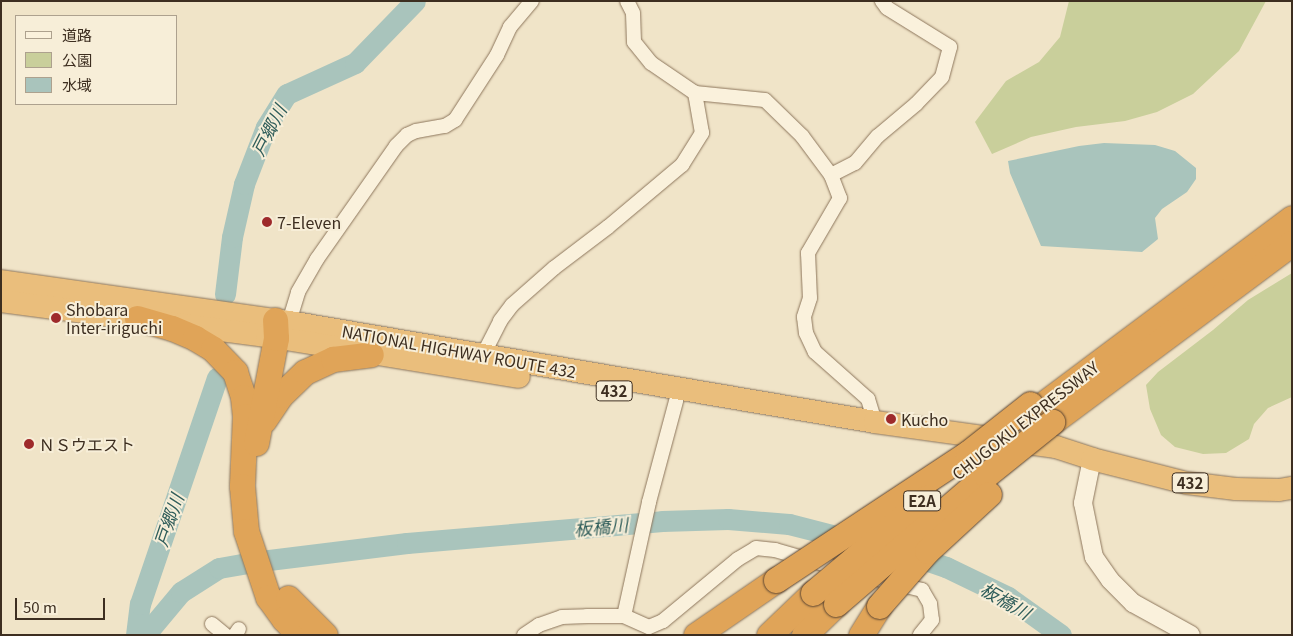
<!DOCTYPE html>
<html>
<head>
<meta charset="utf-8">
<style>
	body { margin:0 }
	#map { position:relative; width:1293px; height:636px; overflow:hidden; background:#f0e4c8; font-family:Georgia,"Noto Sans JP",serif }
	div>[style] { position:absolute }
	.green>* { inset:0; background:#c9cf9b }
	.water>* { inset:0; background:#a9c4bc }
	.river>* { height:21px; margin:-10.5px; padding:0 10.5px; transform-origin:10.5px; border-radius:10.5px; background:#a9c4bc }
	.roads { filter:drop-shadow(0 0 1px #8d765c) drop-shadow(0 0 1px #8d765c) }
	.minor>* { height:14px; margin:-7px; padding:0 7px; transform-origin:7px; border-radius:7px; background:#faf1dc }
	.tertiary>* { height:18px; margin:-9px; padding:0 9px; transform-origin:9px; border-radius:9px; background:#faf1dc }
	.trunk>* { height:22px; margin:-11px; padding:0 11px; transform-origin:11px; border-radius:11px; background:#eabe7c }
	.motorway>* { height:25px; margin:-12.5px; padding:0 12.5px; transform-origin:12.5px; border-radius:12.5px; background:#e0a458 }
	.bridges { filter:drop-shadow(0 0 1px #5b4430) drop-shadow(0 0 1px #5b4430) }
	.motorway-bridge>* { height:25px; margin:-12.5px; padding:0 12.5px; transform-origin:12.5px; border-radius:12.5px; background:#e0a458 }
	.dots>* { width:14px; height:14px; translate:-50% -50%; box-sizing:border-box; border:2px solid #f7eed8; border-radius:50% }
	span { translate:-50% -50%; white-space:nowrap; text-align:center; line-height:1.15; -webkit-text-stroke:4px #f7eed8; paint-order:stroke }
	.shield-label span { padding:1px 4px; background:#f7eed8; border:1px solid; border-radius:4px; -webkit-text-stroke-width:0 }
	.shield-label { font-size:15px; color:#3d2e20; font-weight:700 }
	.poi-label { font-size:16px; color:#3d2e20 }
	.left { translate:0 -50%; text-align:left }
	.street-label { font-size:16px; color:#3d2e20 }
	.water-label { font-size:18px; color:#2f5d5a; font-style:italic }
	.frame { position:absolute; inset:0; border:2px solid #3d2e20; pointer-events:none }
	.legend { position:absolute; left:15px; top:15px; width:162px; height:90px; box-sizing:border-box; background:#f7eed8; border:1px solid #ada18e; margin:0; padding:6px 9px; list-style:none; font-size:15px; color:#3d2e20 }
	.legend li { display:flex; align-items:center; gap:10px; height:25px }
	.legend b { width:25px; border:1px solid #ada18e }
	.scale { position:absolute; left:15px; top:598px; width:90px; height:22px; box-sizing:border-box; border:2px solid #3d2e20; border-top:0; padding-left:6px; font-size:15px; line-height:18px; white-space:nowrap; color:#3d2e20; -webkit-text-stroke:4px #f7eed8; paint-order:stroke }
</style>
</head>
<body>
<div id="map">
	<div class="green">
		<div style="clip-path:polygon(1069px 1px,1266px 1px,1239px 51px,1193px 94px,1157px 112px,1125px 121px,1076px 127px,1031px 137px,992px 154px,975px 122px,1006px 81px,1039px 62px,1060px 37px)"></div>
		<div style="clip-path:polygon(1292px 273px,1292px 397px,1268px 408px,1254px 424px,1249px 439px,1226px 453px,1203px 454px,1175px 447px,1161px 435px,1150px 409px,1146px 385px,1158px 372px,1213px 330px,1248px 300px)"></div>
	</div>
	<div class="water">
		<div style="clip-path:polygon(1104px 143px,1155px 145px,1175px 151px,1196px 168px,1196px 179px,1187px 192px,1162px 209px,1155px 218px,1158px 239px,1142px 252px,1041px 246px,1010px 173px,1008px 161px,1079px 146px)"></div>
	</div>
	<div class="river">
		<div style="left:225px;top:294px;width:57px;rotate:-83deg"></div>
		<div style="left:232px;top:237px;width:54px;rotate:-77.2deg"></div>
		<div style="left:244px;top:184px;width:61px;rotate:-68.9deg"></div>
		<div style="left:266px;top:127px;width:39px;rotate:-58deg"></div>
		<div style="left:287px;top:94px;width:75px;rotate:-24.5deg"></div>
		<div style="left:355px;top:63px;width:86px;rotate:-45.9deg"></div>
		<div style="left:908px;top:554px;width:40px;rotate:18.9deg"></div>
		<div style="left:946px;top:567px;width:69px;rotate:25.8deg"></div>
		<div style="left:1008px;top:597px;width:65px;rotate:35.6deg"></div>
		<div style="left:136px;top:635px;width:31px;rotate:-83deg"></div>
		<div style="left:140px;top:604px;width:239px;rotate:-71.2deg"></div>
		<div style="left:145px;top:635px;width:56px;rotate:-50.1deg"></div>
		<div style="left:181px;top:592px;width:45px;rotate:-32.3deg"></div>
		<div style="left:219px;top:568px;width:34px;rotate:-10deg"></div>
		<div style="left:252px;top:562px;width:156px;rotate:-7deg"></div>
		<div style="left:407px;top:543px;width:256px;rotate:-4.9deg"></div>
		<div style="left:662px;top:521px;width:66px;rotate:-1.7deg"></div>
		<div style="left:728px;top:519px;width:61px;rotate:4.7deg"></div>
		<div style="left:789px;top:524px;width:65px;rotate:14.3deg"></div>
	</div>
	<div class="roads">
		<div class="minor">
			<div style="left:627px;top:1px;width:13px;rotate:63deg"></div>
			<div style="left:633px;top:13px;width:29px;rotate:88deg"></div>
			<div style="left:634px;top:42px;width:27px;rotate:51deg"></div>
			<div style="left:651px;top:63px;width:53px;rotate:34.3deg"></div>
			<div style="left:695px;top:93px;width:70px;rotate:5.7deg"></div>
			<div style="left:765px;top:100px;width:52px;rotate:44.2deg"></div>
			<div style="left:802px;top:136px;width:49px;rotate:53.4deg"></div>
			<div style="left:831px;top:175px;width:25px;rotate:69deg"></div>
			<div style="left:840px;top:198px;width:64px;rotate:120.2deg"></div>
			<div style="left:808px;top:253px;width:45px;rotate:87.5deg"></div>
			<div style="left:810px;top:298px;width:20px;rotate:108deg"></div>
			<div style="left:804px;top:317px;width:16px;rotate:83deg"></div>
			<div style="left:806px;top:333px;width:21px;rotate:65deg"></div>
			<div style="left:815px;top:352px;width:71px;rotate:41.6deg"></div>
			<div style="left:868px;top:399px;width:24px;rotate:73deg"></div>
			<div style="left:831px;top:175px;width:27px;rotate:-27deg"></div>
			<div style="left:855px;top:163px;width:35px;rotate:-50deg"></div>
			<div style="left:878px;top:136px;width:50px;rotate:-40.1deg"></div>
			<div style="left:916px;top:104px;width:37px;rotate:-46deg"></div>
			<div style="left:942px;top:77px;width:31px;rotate:-75deg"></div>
			<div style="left:950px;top:47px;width:74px;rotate:-148.2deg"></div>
			<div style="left:887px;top:8px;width:9px;rotate:-126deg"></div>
			<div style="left:289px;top:322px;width:31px;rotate:-73deg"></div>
			<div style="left:298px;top:292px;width:38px;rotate:-60deg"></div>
			<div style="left:317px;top:259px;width:138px;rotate:-55deg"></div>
			<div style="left:396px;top:146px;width:16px;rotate:-45deg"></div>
			<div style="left:407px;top:135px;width:10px;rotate:-24deg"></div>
			<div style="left:416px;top:131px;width:29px;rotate:-10deg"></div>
			<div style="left:445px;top:126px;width:12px;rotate:-31deg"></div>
			<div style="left:455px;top:120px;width:77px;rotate:-57.1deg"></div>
			<div style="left:497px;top:55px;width:31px;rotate:-65deg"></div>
			<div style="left:510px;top:27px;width:34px;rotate:-50deg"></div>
			<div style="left:483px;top:355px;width:38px;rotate:-63deg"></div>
			<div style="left:500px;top:321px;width:20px;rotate:-53deg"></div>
			<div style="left:512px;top:305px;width:56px;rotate:-41.4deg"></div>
			<div style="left:554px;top:268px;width:68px;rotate:-37.2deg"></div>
			<div style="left:608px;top:227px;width:97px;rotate:-40deg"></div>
			<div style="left:682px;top:165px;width:38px;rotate:-58deg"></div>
			<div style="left:702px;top:133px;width:41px;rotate:-99.9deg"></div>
			<div style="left:865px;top:576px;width:59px;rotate:13.8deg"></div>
			<div style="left:922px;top:590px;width:16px;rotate:60deg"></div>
			<div style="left:930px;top:604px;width:16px;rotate:83deg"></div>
			<div style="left:932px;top:620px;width:19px;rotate:129deg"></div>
			<div style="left:624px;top:616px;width:117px;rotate:-77.6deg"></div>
			<div style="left:649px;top:502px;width:105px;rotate:-75deg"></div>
			<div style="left:212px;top:624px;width:17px;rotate:40deg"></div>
			<div style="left:235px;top:635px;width:7px;rotate:-56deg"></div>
			<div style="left:524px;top:635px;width:18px;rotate:-34deg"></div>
			<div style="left:539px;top:625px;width:24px;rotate:-19deg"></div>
			<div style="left:562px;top:617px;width:25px;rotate:-2deg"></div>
			<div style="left:587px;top:616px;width:37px"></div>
			<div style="left:624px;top:616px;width:27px;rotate:24deg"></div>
			<div style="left:649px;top:627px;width:15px;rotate:-23deg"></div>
			<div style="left:663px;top:621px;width:97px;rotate:-39.6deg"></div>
			<div style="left:738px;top:559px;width:21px;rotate:-31deg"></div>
			<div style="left:756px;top:548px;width:19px;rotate:6deg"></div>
			<div style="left:775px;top:550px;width:72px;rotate:16.2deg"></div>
		</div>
		<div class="tertiary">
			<div style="left:1092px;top:459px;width:45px;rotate:101.6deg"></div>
			<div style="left:1083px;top:503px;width:55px;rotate:78.5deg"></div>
			<div style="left:1094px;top:557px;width:28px;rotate:55deg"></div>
			<div style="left:1110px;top:580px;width:33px;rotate:45deg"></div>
			<div style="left:1133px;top:603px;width:66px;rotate:28.9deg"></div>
		</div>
		<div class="trunk">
			<div style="left:1px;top:281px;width:291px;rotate:8.1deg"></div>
			<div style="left:289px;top:322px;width:594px;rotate:9.68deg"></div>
			<div style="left:875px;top:422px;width:183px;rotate:7.9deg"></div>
			<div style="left:1056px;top:447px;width:38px;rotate:18deg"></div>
			<div style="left:1092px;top:459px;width:98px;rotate:14.2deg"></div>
			<div style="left:1187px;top:483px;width:49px;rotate:7deg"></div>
			<div style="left:1236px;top:489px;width:43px;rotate:1.3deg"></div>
			<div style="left:1279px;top:490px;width:13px;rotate:-9deg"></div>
			<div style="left:1px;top:301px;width:268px;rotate:7.5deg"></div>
			<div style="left:267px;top:336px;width:255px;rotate:9.2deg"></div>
		</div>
		<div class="motorway">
			<div style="left:137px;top:318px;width:36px;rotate:16deg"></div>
			<div style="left:172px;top:328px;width:25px;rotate:23deg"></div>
			<div style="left:195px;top:338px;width:21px;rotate:31deg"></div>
			<div style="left:213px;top:349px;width:32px;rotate:46deg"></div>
			<div style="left:235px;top:372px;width:26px;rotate:72deg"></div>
			<div style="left:243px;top:397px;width:19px;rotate:84deg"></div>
			<div style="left:245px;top:416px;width:70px;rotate:92.5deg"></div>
			<div style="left:242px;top:486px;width:45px;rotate:84.9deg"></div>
			<div style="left:246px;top:531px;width:70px;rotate:71.6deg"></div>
			<div style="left:268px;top:597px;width:27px;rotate:54deg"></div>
			<div style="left:284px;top:619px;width:22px;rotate:47deg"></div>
			<div style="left:1034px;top:411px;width:322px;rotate:-36.8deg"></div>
			<div style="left:264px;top:420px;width:30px;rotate:-56deg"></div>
			<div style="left:281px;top:395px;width:33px;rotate:-44deg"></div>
			<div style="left:305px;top:372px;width:31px;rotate:-25deg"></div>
			<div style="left:333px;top:359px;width:38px;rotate:-7deg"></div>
			<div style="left:1052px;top:422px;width:299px;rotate:-36.7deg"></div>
			<div style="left:256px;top:443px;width:107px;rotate:-79.2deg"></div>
			<div style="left:276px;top:338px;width:18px;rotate:-93deg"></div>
			<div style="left:288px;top:598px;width:52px;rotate:45deg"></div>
			<div style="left:696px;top:635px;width:97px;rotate:-34.5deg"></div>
			<div style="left:769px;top:635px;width:61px;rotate:-43.7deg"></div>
			<div style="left:804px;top:635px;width:45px;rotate:-44.1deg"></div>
			<div style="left:861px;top:635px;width:34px;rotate:-58deg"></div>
		</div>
	</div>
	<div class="bridges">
		<div class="motorway-bridge">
			<div style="left:776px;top:580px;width:230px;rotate:-33.5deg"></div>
			<div style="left:968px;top:453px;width:79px;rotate:-38.3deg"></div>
			<div style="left:813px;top:593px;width:148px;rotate:-40.1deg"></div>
			<div style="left:836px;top:604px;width:198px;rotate:-40.7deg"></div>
			<div style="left:986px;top:475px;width:85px;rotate:-38.8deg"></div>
			<div style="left:879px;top:606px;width:73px;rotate:-48.9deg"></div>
			<div style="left:927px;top:551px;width:84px;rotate:-42.6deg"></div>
		</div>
	</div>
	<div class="dots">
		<div style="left:267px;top:222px;background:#9e2a2b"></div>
		<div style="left:56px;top:318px;background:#9e2a2b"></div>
		<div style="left:891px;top:419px;background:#9e2a2b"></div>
		<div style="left:29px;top:444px;background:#9e2a2b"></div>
	</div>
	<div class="shield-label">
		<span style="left:614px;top:391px">432</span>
		<span style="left:1190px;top:483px">432</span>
		<span style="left:922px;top:501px">E2A</span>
	</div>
	<div class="poi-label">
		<span class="left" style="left:277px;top:222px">7-Eleven</span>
		<span class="left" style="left:66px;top:318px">Shobara<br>Inter-iriguchi</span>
		<span class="left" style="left:901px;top:419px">Kucho</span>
		<span class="left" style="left:39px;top:444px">ＮＳウエスト</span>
	</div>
	<div class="street-label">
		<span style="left:459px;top:351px;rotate:10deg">NATIONAL HIGHWAY ROUTE 432</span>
		<span style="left:1025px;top:420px;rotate:-38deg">CHUGOKU EXPRESSWAY</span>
	</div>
	<div class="water-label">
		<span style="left:268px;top:130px;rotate:-63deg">戸郷川</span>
		<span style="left:168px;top:520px;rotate:-71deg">戸郷川</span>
		<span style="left:601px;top:526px;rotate:-5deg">板橋川</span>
		<span style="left:1006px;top:600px;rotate:30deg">板橋川</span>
	</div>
	<div class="frame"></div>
	<ul class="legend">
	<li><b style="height:6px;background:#faf1dc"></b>道路</li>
	<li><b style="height:14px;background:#c9cf9b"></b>公園</li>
	<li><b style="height:14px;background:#a9c4bc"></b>水域</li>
	</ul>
	<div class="scale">50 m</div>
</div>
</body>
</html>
